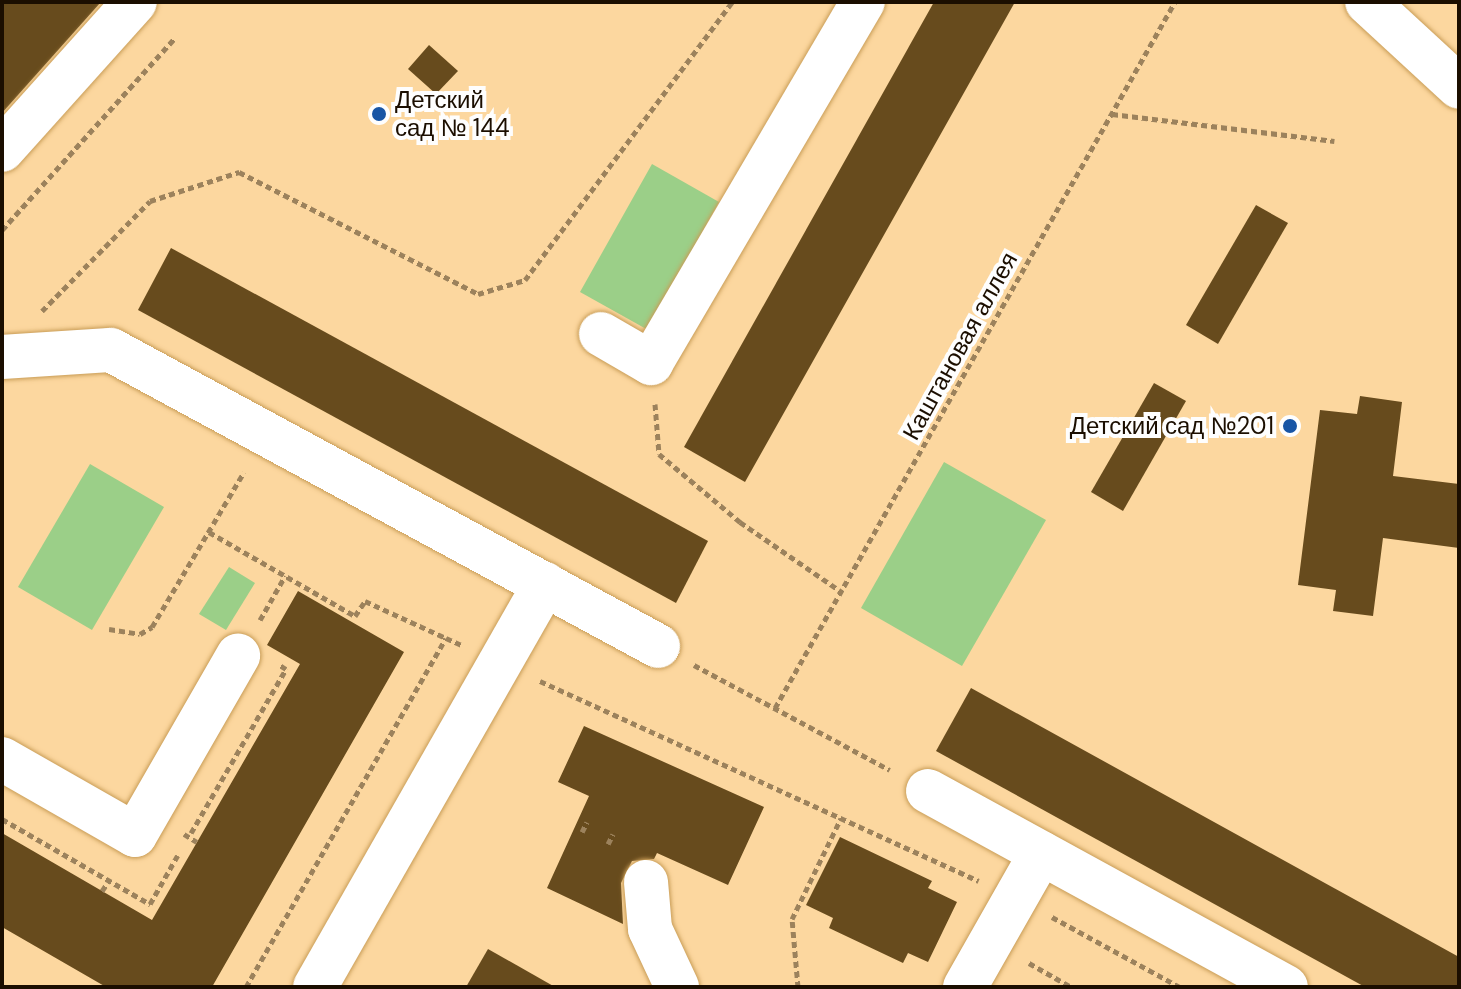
<!DOCTYPE html>
<html>
<head>
<meta charset="utf-8">
<style>
	body { margin:0 }
	#map { position:relative; width:1461px; height:989px; overflow:hidden; background:#fcd79f; font-family:"DM Sans",sans-serif }
	div>[style] { position:absolute }
	.green>* { inset:0; background:#9bcf88 }
	.building>* { inset:0; background:#674b1d }
	.path>* { height:5px; margin-top:-2.5px; transform-origin:0; background:repeating-linear-gradient(90deg,#9c825c 0 6px,transparent 0 10px) }
	.roads { filter:drop-shadow(0 0 2px #c99d57) drop-shadow(0 0 2px #c99d57) }
	.minor>* { height:44px; margin:-22px; padding:0 22px; transform-origin:22px; border-radius:22px; background:#fff }
	.dots>* { width:22px; height:22px; translate:-50% -50%; box-sizing:border-box; border:4px solid #fefefe; border-radius:50% }
	span { translate:-50% -50%; white-space:nowrap; text-align:center; line-height:1.15; -webkit-text-stroke:8px #fefefe; paint-order:stroke }
	.poi-label { font-size:24px; color:#1b0e00 }
	.left { translate:0 -50%; text-align:left }
	.right { translate:-100% -50%; text-align:right }
	.street-label { font-size:24px; color:#1b0e00 }
	.frame { position:absolute; inset:0; border:4px solid #1b0e00; pointer-events:none }
</style>
</head>
<body>
<div id="map">
	<div class="green">
		<div style="clip-path:polygon(652px 164px,719px 202px,648px 330px,580px 292px)"></div>
		<div style="clip-path:polygon(944px 462px,1046px 520px,962px 666px,861px 608px)"></div>
		<div style="clip-path:polygon(90px 464px,164px 507px,92px 630px,18px 587px)"></div>
		<div style="clip-path:polygon(229px 567px,255px 583px,226px 630px,199px 614px)"></div>
	</div>
	<div class="building">
		<div style="clip-path:polygon(2px 2px,101px 2px,2px 113px)"></div>
		<div style="clip-path:polygon(934px 2px,1015px 2px,745px 482px,684px 447px)"></div>
		<div style="clip-path:polygon(429px 45px,458px 71px,436px 94px,408px 69px)"></div>
		<div style="clip-path:polygon(1256px 205px,1288px 223px,1218px 344px,1186px 325px)"></div>
		<div style="clip-path:polygon(171px 248px,708px 541px,676px 603px,138px 310px)"></div>
		<div style="clip-path:polygon(1154px 383px,1186px 401px,1123px 511px,1091px 492px)"></div>
		<div style="clip-path:polygon(1360px 396px,1402px 402px,1393px 476px,1459px 484px,1459px 548px,1383px 538px,1373px 616px,1333px 611px,1336px 590px,1298px 585px,1320px 410px,1357px 414px)"></div>
		<div style="clip-path:polygon(298px 591px,404px 652px,212px 987px,106px 987px,2px 927px,2px 833px,152px 920px,300px 664px,267px 645px)"></div>
		<div style="clip-path:polygon(971px 688px,1459px 957px,1459px 987px,1365px 987px,936px 751px)"></div>
		<div style="clip-path:polygon(584px 726px,764px 807px,728px 885px,657px 853px,654px 859px,632px 861px,621px 883px,623px 924px,547px 888px,589px 796px,558px 782px)"></div>
		<div style="clip-path:polygon(840px 837px,932px 881px,928px 888px,957px 902px,928px 962px,908px 953px,903px 963px,829px 928px,833px 918px,806px 905px)"></div>
		<div style="clip-path:polygon(488px 949px,555px 987px,466px 987px)"></div>
	</div>
	<div class="path">
		<div style="left:1112px;top:114px;width:224px;rotate:6.9deg"></div>
		<div style="left:2px;top:230px;width:257px;rotate:-48deg"></div>
		<div style="left:42px;top:311px;width:154px;rotate:-45.5deg"></div>
		<div style="left:150px;top:201px;width:94px;rotate:-18deg"></div>
		<div style="left:239px;top:172px;width:268px;rotate:27deg"></div>
		<div style="left:478px;top:294px;width:49px;rotate:-16.6deg"></div>
		<div style="left:525px;top:280px;width:347px;rotate:-53.3deg"></div>
		<div style="left:655px;top:404px;width:50px;rotate:85.4deg"></div>
		<div style="left:659px;top:454px;width:106px;rotate:40deg"></div>
		<div style="left:740px;top:522px;width:124px;rotate:34.5deg"></div>
		<div style="left:209px;top:532px;width:168px;rotate:29.9deg"></div>
		<div style="left:355px;top:616px;width:18px;rotate:-56deg"></div>
		<div style="left:365px;top:601px;width:89px;rotate:24.6deg"></div>
		<div style="left:260px;top:620px;width:51px;rotate:-60.4deg"></div>
		<div style="left:109px;top:629px;width:31px;rotate:9deg"></div>
		<div style="left:140px;top:634px;width:14px;rotate:-30deg"></div>
		<div style="left:152px;top:627px;width:180px;rotate:-59.3deg"></div>
		<div style="left:694px;top:665px;width:222px;rotate:28.2deg"></div>
		<div style="left:540px;top:681px;width:482px;rotate:24.5deg"></div>
		<div style="left:775px;top:708px;width:811px;rotate:-60.47deg"></div>
		<div style="left:2px;top:819px;width:171px;rotate:29.9deg"></div>
		<div style="left:150px;top:904px;width:56px;rotate:-60.3deg"></div>
		<div style="left:582px;top:832px;width:11px;rotate:-63deg"></div>
		<div style="left:191px;top:833px;width:190px;rotate:-59.9deg"></div>
		<div style="left:286px;top:669px;width:9px;rotate:-148deg"></div>
		<div style="left:184px;top:834px;width:15px;rotate:32deg"></div>
		<div style="left:608px;top:844px;width:11px;rotate:-63deg"></div>
		<div style="left:102px;top:891px;width:14px;rotate:-56deg"></div>
		<div style="left:1052px;top:917px;width:146px;rotate:28.7deg"></div>
		<div style="left:1029px;top:963px;width:48px;rotate:29.7deg"></div>
		<div style="left:246px;top:987px;width:402px;rotate:-60.2deg"></div>
		<div style="left:446px;top:638px;width:17px;rotate:24deg"></div>
		<div style="left:798px;top:987px;width:68px;rotate:-95deg"></div>
		<div style="left:792px;top:919px;width:112px;rotate:-64.1deg"></div>
	</div>
	<div class="roads">
		<div class="minor">
			<div style="left:1367px;top:2px;width:125px;rotate:42.7deg"></div>
			<div style="left:2px;top:150px;width:199px;rotate:-48.1deg"></div>
			<div style="left:601px;top:334px;width:58px;rotate:30.1deg"></div>
			<div style="left:651px;top:363px;width:419px;rotate:-59.6deg"></div>
			<div style="left:2px;top:357px;width:109px;rotate:-3.7deg"></div>
			<div style="left:111px;top:350px;width:622px;rotate:28.42deg"></div>
			<div style="left:2px;top:759px;width:153px;rotate:29.7deg"></div>
			<div style="left:135px;top:835px;width:207px;rotate:-60.1deg"></div>
			<div style="left:928px;top:791px;width:408px;rotate:28.7deg"></div>
			<div style="left:646px;top:882px;width:47px;rotate:85.1deg"></div>
			<div style="left:650px;top:929px;width:64px;rotate:65deg"></div>
			<div style="left:315px;top:987px;width:464px;rotate:-60.3deg"></div>
			<div style="left:965px;top:987px;width:154px;rotate:-60.4deg"></div>
		</div>
	</div>
	<div class="dots">
		<div style="left:379px;top:114px;background:#1855a5"></div>
		<div style="left:1290px;top:426px;background:#1855a5"></div>
	</div>
	<div class="poi-label">
		<span class="left" style="left:395px;top:114px">Детский<br>сад № 144</span>
		<span class="right" style="left:1274px;top:426px">Детский сад №201</span>
	</div>
	<div class="street-label">
		<span style="left:960px;top:346px;rotate:-61deg">Каштановая аллея</span>
	</div>
	<div class="frame"></div>
</div>
</body>
</html>
